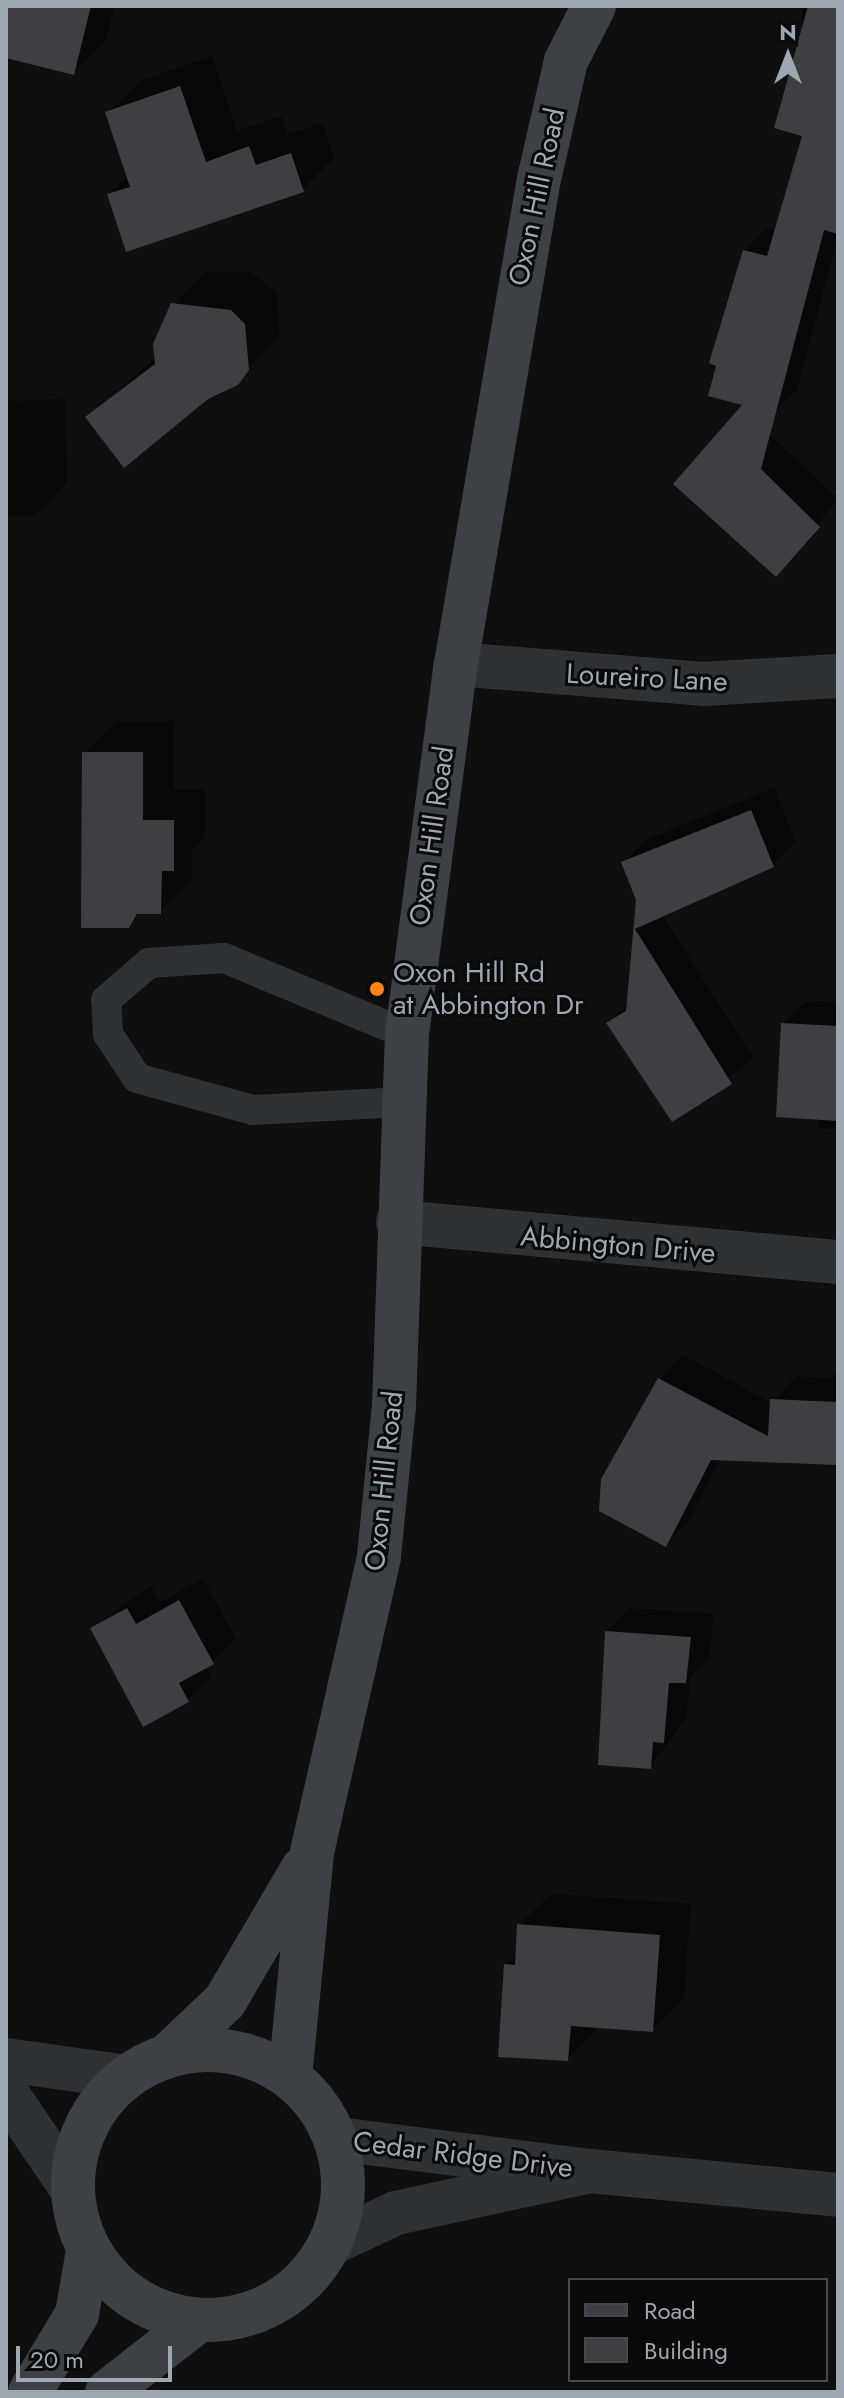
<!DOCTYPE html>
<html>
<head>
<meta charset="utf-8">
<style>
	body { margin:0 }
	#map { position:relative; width:844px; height:2398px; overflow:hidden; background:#0f0f10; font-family:Jost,sans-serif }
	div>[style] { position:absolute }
	.shadow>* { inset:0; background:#0007 }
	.building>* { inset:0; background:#3d3f43 }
	.lane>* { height:30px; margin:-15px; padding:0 15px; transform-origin:15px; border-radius:15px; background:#2f3235 }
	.street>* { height:44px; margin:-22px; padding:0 22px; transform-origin:22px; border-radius:22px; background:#2f3235 }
	.secondary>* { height:44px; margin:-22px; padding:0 22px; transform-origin:22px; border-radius:22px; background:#3d4146 }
	.secondary>.ring { margin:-22px; padding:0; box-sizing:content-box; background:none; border:44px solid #3d4146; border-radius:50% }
	.dots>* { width:22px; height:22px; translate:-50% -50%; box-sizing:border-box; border:4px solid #0a0a0b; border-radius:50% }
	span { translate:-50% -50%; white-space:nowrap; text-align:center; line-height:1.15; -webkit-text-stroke:6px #0a0a0b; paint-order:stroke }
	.street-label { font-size:28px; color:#9ea8b3 }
	.poi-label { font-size:28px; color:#9ea8b3 }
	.left { translate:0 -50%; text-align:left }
	.frame { position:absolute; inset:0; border:8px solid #9ea8b3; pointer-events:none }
	.legend { position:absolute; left:568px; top:2278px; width:260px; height:104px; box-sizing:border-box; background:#0a0a0b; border:2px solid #45494e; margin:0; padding:10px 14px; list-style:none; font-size:24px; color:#9ea8b3 }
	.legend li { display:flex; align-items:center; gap:16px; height:40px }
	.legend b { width:40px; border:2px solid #45494e }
	.north { position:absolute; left:748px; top:16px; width:80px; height:80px; -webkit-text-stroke:6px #0a0a0b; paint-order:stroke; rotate:0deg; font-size:22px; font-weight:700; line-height:32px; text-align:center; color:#9ea8b3 }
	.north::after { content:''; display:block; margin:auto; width:28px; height:36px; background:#9ea8b3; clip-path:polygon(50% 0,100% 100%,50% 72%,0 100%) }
	.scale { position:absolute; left:16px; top:2346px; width:156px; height:36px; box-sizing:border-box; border:4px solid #9ea8b3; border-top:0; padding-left:10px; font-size:24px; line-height:28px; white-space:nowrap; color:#9ea8b3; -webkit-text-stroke:6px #0a0a0b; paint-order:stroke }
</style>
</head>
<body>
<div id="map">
	<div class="shadow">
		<div style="clip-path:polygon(6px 6px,114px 6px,106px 41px,74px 73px,6px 56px)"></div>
		<div style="clip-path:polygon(802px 6px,838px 6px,838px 236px,797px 390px,775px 412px,711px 362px,744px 251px,766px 229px,776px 231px,804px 134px)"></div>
		<div style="clip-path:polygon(212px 56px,237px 131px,281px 116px,287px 135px,322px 123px,334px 158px,302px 190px,109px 195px,129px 175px,108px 113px,140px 81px)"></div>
		<div style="clip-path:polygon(205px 272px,250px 272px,276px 292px,280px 336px,221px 395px,88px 417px,156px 357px,173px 305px)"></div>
		<div style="clip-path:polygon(65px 399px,67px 483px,36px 515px,6px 516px,6px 401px)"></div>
		<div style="clip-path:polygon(744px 410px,838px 499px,776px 575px)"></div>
		<div style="clip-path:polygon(116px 721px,174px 721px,174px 789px,205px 789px,205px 837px,192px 850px,192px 880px,160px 912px,142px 912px,128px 926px,84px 753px)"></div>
		<div style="clip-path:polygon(774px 788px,796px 842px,773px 865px,662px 915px,754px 1059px,672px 1119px,608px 1023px,629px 1003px,638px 900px,623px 863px,646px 840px)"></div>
		<div style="clip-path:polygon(807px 1001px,838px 1002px,838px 1129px,820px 1128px,783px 1024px)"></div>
		<div style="clip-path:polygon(683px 1355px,772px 1403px,796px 1376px,830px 1378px,838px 1370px,838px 1463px,721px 1458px,689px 1521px,665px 1544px,603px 1480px,660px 1379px)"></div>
		<div style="clip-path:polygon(203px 1578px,236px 1639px,206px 1667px,211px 1677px,188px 1700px,144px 1724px,92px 1628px,151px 1586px,160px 1602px)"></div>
		<div style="clip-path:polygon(630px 1608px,714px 1614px,709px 1658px,690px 1677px,687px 1717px,650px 1767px,606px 1632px)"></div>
		<div style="clip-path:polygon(551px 1894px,691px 1904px,684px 1998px,652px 2030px,599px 2027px,567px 2059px,506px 1965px,517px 1954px,519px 1925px)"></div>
	</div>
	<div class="building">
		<div style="clip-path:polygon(6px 6px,91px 6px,74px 75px,6px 58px)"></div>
		<div style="clip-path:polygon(808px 6px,838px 6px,838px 234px,824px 230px,761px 469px,820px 527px,776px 577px,673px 484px,742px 405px,708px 396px,716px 366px,709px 363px,743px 250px,767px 256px,802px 136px,774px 128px)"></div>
		<div style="clip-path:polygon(180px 86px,206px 162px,249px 146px,256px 165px,291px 153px,304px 192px,126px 252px,107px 194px,130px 187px,105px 112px)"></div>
		<div style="clip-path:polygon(171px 303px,231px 310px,245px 324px,249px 370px,238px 385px,208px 399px,124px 468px,85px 417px,155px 364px,153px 344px)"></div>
		<div style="clip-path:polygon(82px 752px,143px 752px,143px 820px,174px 820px,174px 871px,162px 871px,161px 914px,137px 914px,129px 928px,81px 928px)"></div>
		<div style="clip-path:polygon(751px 810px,774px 867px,635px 929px,732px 1084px,672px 1122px,606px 1023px,626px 1011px,636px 900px,621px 862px)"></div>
		<div style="clip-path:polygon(781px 1023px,838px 1026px,838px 1121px,776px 1117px)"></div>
		<div style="clip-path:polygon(658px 1378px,768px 1436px,770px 1399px,838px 1402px,838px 1465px,711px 1460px,666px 1547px,599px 1511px,601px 1479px)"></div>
		<div style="clip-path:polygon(179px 1600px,214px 1664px,179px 1683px,189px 1702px,143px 1727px,90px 1628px,127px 1608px,136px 1624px)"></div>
		<div style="clip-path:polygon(605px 1631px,691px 1637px,686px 1683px,669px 1683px,664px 1743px,653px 1742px,651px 1769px,598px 1765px)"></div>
		<div style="clip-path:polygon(517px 1924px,660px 1935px,653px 2032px,571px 2026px,568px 2061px,498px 2057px,504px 1964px,515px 1965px)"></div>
	</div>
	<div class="lane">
		<div style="left:402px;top:1102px;width:149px;rotate:176.9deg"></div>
		<div style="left:253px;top:1110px;width:120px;rotate:-164.6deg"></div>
		<div style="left:137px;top:1078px;width:53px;rotate:-123.4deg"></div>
		<div style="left:108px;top:1034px;width:34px;rotate:-93deg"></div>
		<div style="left:106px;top:1000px;width:57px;rotate:-40.7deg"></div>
		<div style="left:149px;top:963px;width:75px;rotate:-3.8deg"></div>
		<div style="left:224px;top:958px;width:198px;rotate:22.6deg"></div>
	</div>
	<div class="street">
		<div style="left:456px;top:664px;width:248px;rotate:4.6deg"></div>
		<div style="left:703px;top:684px;width:135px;rotate:-3.4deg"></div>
		<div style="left:398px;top:1222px;width:442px;rotate:5.2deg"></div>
		<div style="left:6px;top:2060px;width:122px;rotate:8deg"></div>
		<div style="left:6px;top:2092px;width:117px;rotate:55.8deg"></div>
		<div style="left:590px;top:2171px;width:249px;rotate:5.5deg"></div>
		<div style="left:332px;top:2243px;width:71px;rotate:-25.1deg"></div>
		<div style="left:396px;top:2213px;width:198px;rotate:-12.2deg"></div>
		<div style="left:590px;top:2171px;width:256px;rotate:-172.8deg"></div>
	</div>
	<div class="secondary">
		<div class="ring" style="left:73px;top:2050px;width:226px;height:226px"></div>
		<div style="left:166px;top:2057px;width:81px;rotate:-43.5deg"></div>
		<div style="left:225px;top:2001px;width:154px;rotate:-59.6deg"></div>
		<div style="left:290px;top:2077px;width:226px;rotate:-84.4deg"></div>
		<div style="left:312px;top:1852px;width:303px;rotate:-77.2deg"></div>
		<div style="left:379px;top:1556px;width:151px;rotate:-84.3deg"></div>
		<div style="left:394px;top:1406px;width:372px;rotate:-88deg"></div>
		<div style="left:407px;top:1034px;width:373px;rotate:-82.5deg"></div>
		<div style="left:456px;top:664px;width:496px;rotate:-80.3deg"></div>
		<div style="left:540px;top:175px;width:117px;rotate:-77.2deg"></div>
		<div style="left:566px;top:61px;width:62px;rotate:-63deg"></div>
		<div style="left:30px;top:2392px;width:91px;rotate:-58.9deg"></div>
		<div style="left:77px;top:2314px;width:64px;rotate:-80.1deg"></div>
		<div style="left:107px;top:2392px;width:115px;rotate:-38deg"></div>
	</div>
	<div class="dots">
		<div style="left:377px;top:989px;background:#ff8518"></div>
	</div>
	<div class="street-label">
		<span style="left:537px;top:197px;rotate:-78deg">Oxon Hill Road</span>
		<span style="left:647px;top:678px;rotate:3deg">Loureiro Lane</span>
		<span style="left:432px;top:836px;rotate:-82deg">Oxon Hill Road</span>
		<span style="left:618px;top:1245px;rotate:5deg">Abbington Drive</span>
		<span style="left:384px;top:1481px;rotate:-84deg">Oxon Hill Road</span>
		<span style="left:463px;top:2155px;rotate:7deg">Cedar Ridge Drive</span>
	</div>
	<div class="poi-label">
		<span class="left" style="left:393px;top:989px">Oxon Hill Rd<br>at Abbington Dr</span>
	</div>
	<div class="frame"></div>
	<ul class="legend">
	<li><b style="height:10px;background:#3d4146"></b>Road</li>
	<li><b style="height:22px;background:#3d3f43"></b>Building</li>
	</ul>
	<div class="north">N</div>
	<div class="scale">20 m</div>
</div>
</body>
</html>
